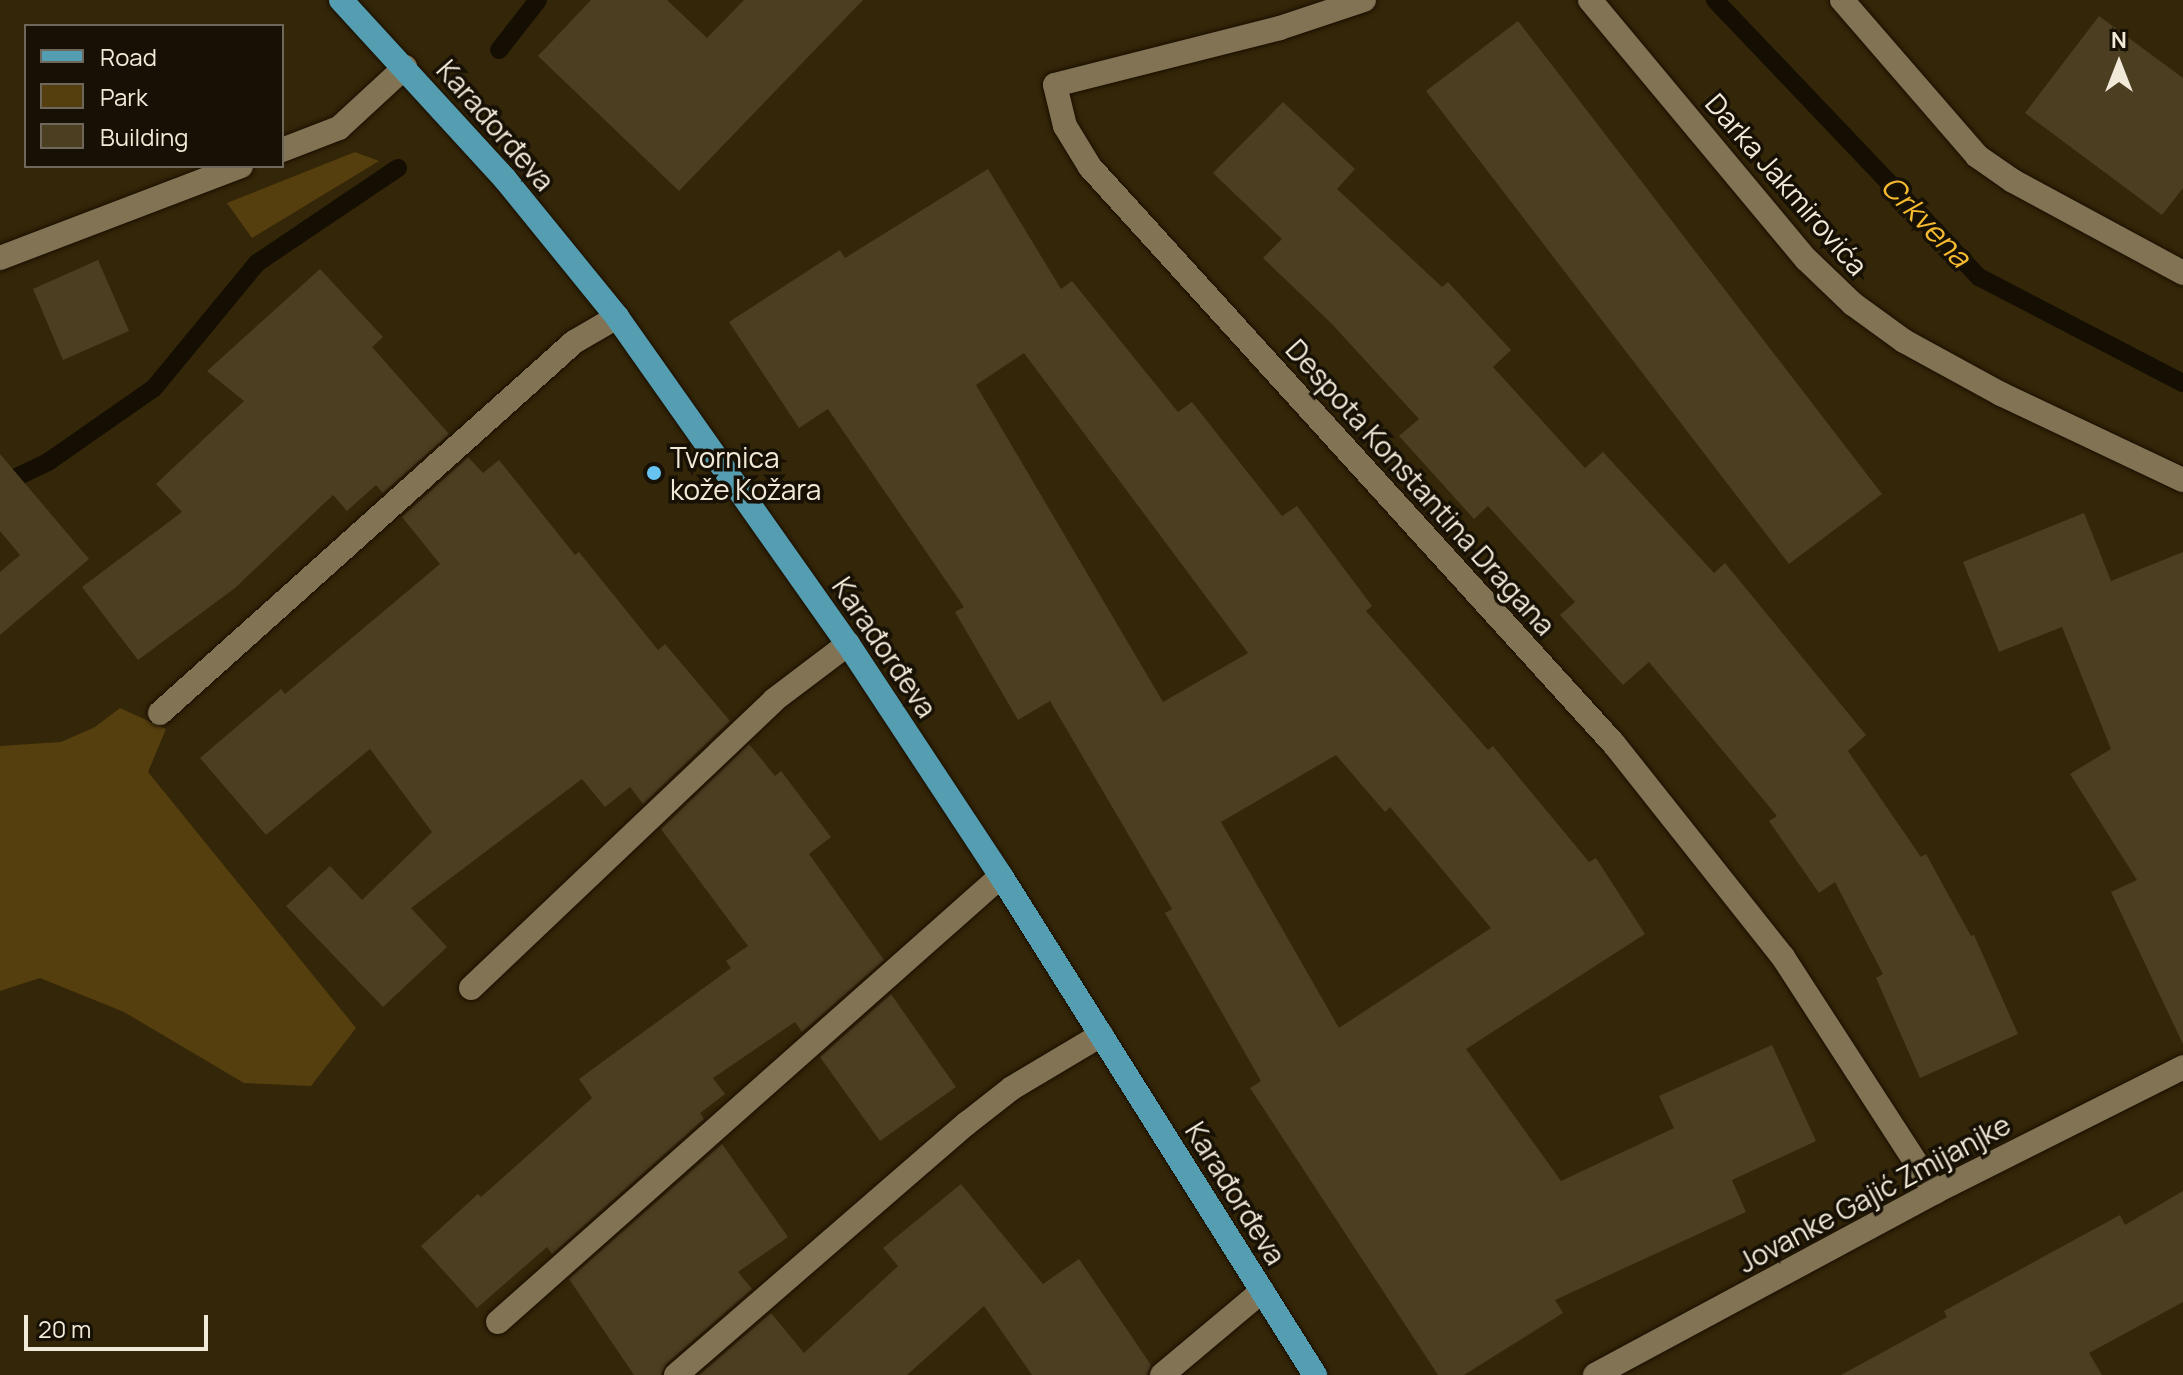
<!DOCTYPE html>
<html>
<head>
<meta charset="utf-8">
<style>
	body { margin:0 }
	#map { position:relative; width:2183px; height:1375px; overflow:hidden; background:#342608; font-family:Manrope,sans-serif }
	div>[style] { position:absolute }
	.green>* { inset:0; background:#553f0e }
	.stream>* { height:18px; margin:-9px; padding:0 9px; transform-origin:9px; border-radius:9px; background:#140e03 }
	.building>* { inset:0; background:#4c3e21 }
	.roads { filter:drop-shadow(0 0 2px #190f00) drop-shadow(0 0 2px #190f00) }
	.minor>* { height:24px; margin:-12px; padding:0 12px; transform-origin:12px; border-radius:12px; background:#827354 }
	.major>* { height:24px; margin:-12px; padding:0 12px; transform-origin:12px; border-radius:12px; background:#559eb2 }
	.dots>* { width:22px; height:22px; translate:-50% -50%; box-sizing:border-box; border:4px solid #161005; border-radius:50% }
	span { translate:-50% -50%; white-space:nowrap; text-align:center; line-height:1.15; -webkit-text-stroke:7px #161005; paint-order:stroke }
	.street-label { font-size:28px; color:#f2ead9 }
	.poi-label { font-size:28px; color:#f2ead9 }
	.left { translate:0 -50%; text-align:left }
	.water-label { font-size:30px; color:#f5ba30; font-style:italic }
	.legend { position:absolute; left:24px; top:24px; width:260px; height:144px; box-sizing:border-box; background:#161005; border:2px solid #6e675a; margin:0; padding:10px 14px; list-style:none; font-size:24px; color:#f2ead9 }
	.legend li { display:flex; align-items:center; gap:16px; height:40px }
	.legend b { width:40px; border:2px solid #6e675a }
	.north { position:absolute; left:2079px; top:24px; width:80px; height:80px; -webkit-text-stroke:6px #161005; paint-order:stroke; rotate:0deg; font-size:22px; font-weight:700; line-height:32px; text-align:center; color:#f2ead9 }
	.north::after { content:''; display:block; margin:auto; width:28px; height:36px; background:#f2ead9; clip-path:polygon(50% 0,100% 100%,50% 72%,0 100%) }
	.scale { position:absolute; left:24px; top:1315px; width:184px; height:36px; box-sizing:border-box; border:4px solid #f2ead9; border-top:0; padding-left:10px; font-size:24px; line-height:28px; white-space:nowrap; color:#f2ead9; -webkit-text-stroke:6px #161005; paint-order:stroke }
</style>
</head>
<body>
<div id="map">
	<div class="green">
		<div style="clip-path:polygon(355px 152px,379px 161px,252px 238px,227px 203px)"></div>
		<div style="clip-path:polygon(120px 708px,166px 729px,148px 772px,356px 1028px,311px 1086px,244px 1083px,124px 1012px,40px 978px,0 991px,0 746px,61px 742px,95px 727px)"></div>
	</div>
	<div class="stream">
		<div style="left:1715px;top:0;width:383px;rotate:46.4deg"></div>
		<div style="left:1979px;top:277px;width:230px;rotate:27.5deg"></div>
		<div style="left:499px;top:50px;width:63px;rotate:-52deg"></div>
		<div style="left:0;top:485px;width:53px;rotate:-25.6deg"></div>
		<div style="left:48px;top:462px;width:129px;rotate:-34.9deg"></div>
		<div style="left:154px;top:388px;width:162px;rotate:-50.5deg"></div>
		<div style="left:257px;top:263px;width:170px;rotate:-34deg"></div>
	</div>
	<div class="building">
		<div style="clip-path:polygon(591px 0,667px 0,707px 38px,744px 0,863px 0,679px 191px,538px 56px)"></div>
		<div style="clip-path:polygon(2099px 16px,2183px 78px,2183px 188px,2162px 215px,2025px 113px)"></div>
		<div style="clip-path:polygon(1518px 21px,1882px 494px,1789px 564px,1426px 91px)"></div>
		<div style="clip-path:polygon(1283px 102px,1355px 169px,1337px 189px,1442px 287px,1448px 282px,1511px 350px,1493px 367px,1585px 468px,1603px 452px,1714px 573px,1725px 563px,1866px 735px,1848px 751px,1921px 857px,1926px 854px,1971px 936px,1974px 935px,2018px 1034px,1920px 1078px,1876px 978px,1883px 974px,1835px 882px,1819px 893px,1769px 821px,1777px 816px,1649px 662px,1623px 685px,1560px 615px,1575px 602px,1488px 506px,1474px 519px,1399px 436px,1419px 419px,1331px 323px,1263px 258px,1282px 239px,1213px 173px)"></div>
		<div style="clip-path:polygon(evenodd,988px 169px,1061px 289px,1072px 281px,1178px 412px,1192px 402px,1282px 516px,1297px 506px,1372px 606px,1366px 611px,1488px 750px,1493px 746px,1589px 862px,1596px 858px,1645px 934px,1466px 1049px,1561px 1181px,1674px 1128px,1659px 1096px,1772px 1045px,1816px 1141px,1732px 1180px,1746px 1212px,1555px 1300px,1563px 1313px,1464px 1375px,1438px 1375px,1250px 1088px,1261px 1081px,1165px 913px,1172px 909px,1050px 701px,1018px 720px,955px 612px,964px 607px,828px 409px,799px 428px,729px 322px,840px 250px,845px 258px,988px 169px,1024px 353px,1248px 653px,1163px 702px,976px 385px,1024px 353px,988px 169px,1336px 755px,1385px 812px,1390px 807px,1491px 928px,1339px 1028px,1221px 822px,1336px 755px)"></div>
		<div style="clip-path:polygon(98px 260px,129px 331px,63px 360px,33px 289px)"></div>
		<div style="clip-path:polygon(320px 269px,383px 337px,372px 347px,449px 434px,383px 493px,376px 485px,347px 511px,333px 495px,235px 588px,138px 660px,82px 587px,182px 512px,156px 484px,244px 401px,207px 371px)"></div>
		<div style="clip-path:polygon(0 454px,89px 559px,0 635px,0 572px,20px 555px,0 531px)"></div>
		<div style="clip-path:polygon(468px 457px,483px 473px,499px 460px,575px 555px,579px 552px,658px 650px,665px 644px,730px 721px,643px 804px,630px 787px,605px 807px,582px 779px,411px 908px,447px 947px,383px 1007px,286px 906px,330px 866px,362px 900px,432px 832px,370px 749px,266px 835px,200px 758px,281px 689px,285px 694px,440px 564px,402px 517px)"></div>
		<div style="clip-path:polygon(2084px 513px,2111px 581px,2183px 552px,2183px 1044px,2111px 892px,2137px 880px,2070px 774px,2111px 749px,2062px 627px,1999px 652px,1963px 562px)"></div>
		<div style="clip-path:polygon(749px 744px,775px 776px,781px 771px,831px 837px,809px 854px,884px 960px,802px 1032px,795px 1022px,713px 1078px,725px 1094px,700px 1113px,704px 1119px,552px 1254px,547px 1247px,477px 1308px,421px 1246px,478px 1194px,481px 1197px,592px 1098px,579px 1079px,731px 968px,726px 961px,748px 946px,661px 829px)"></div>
		<div style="clip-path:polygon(891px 994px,956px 1087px,880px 1141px,820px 1057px)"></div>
		<div style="clip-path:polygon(722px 1144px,788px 1237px,738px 1272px,752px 1289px,666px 1364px,661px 1375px,634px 1375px,569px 1279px)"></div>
		<div style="clip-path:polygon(961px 1184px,1043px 1284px,1079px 1259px,1151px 1365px,1147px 1375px,1032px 1375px,984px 1306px,907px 1375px,699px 1375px,771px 1313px,804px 1353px,898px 1266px,883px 1248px)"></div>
		<div style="clip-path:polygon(2183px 1191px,2183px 1302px,2089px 1353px,2102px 1375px,1841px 1375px,1947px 1317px,1944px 1311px,2120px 1215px,2125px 1225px)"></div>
	</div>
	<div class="roads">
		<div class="minor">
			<div style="left:1364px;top:0;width:89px;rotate:161.6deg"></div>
			<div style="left:1280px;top:28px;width:232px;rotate:165.8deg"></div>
			<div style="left:1055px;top:85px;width:42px;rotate:76.3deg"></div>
			<div style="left:1065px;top:126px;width:48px;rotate:58.6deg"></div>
			<div style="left:1090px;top:167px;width:779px;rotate:47.76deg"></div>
			<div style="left:1614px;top:744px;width:272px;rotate:51.6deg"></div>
			<div style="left:1783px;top:957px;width:280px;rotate:57.1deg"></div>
			<div style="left:1590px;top:0;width:337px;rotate:50.2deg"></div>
			<div style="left:1806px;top:259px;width:65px;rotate:43.8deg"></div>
			<div style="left:1853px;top:304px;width:63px;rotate:36deg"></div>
			<div style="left:1904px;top:341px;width:111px;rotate:28.7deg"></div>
			<div style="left:2001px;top:394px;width:201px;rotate:25.3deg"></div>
			<div style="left:1842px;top:0;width:206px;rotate:49.1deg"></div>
			<div style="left:1977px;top:156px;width:44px;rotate:34.8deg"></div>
			<div style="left:2013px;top:181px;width:193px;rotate:28.4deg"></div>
			<div style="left:282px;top:150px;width:61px;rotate:-21.1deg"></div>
			<div style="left:339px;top:128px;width:90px;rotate:-42.7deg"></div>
			<div style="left:0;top:258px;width:258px;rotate:-20.9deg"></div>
			<div style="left:160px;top:713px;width:556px;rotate:-41.86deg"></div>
			<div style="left:574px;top:342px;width:50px;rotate:-30.2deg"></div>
			<div style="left:471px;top:988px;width:418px;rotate:-43.5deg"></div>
			<div style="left:774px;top:700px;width:93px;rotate:-37.1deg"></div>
			<div style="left:498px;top:1322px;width:672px;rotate:-41.56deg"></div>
			<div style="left:676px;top:1375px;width:384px;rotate:-40.9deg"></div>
			<div style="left:966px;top:1124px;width:58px;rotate:-38deg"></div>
			<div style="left:1012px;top:1088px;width:104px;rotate:-30.8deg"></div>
			<div style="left:1162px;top:1375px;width:131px;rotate:-40deg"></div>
			<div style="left:1595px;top:1375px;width:386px;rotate:-28.3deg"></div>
			<div style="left:1935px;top:1192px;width:278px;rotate:-26.7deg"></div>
		</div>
		<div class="major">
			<div style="left:341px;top:0;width:243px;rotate:47.5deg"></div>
			<div style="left:505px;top:179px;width:178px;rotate:50.9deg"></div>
			<div style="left:617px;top:317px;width:400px;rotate:54.8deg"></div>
			<div style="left:848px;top:644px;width:278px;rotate:56.6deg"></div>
			<div style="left:1001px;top:876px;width:590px;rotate:57.82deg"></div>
		</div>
	</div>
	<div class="dots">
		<div style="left:654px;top:473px;background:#67c4f0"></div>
	</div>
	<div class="street-label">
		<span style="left:496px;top:125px;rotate:49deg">Karađorđeva</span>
		<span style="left:1787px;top:184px;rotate:49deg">Darka Jakmirovića</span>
		<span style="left:1421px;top:487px;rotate:48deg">Despota Konstantina Dragana</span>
		<span style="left:885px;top:647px;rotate:56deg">Karađorđeva</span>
		<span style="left:1236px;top:1193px;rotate:58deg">Karađorđeva</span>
		<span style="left:1874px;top:1193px;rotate:-28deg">Jovanke Gajić Zmijanjke</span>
	</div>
	<div class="poi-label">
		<span class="left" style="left:670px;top:473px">Tvornica<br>kože Kožara</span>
	</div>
	<div class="water-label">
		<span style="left:1926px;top:221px;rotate:46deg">Crkvena</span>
	</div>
	<ul class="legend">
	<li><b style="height:10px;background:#559eb2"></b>Road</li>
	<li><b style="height:22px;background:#553f0e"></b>Park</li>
	<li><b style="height:22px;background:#4c3e21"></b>Building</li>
	</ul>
	<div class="north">N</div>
	<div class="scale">20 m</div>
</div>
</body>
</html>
